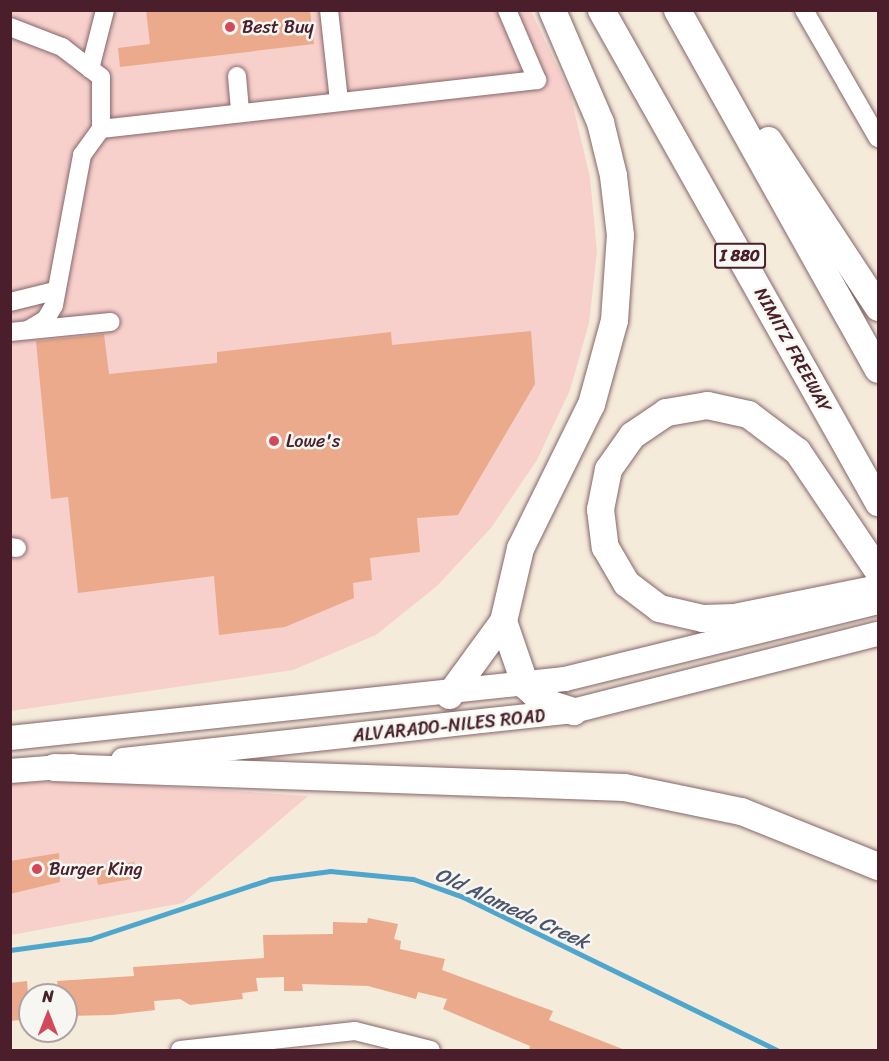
<!DOCTYPE html>
<html>
<head>
<meta charset="utf-8">
<style>
	body { margin:0 }
	#map { position:relative; width:889px; height:1061px; overflow:hidden; background:#f5ebdb; font-family:Sriracha,sans-serif }
	div>[style] { position:absolute }
	.built>* { inset:0; background:#f7d0cc }
	.stream>* { height:5px; margin:-2.5px; padding:0 2.5px; transform-origin:2.5px; border-radius:2.5px; background:#4fa6cc }
	.building>* { inset:0; background:#ebaa8b }
	.roads { filter:drop-shadow(0 0 2px #866669) drop-shadow(0 0 2px #866669) }
	.minor>* { height:18px; margin:-9px; padding:0 9px; transform-origin:9px; border-radius:9px; background:#fff }
	.major>* { height:24px; margin:-12px; padding:0 12px; transform-origin:12px; border-radius:12px; background:#fff }
	.highway>* { height:27px; margin:-13.5px; padding:0 13.5px; transform-origin:13.5px; border-radius:13.5px; background:#fff }
	.dots>* { width:16px; height:16px; translate:-50% -50%; box-sizing:border-box; border:3px solid #f6f6f2; border-radius:50% }
	span { translate:-50% -50%; white-space:nowrap; text-align:center; line-height:1.15; -webkit-text-stroke:5px #f6f6f2; paint-order:stroke }
	.shield-label span { padding:2px 4px; background:#f6f6f2; border:2px solid; border-radius:4px; -webkit-text-stroke-width:0 }
	.shield-label { font-size:16px; color:#4a1f2b; font-weight:700 }
	.poi-label { font-size:18px; color:#4a1f2b }
	.left { translate:0 -50%; text-align:left }
	.street-label { font-size:18px; color:#4a1f2b }
	.water-label { font-size:20px; color:#4c556b; font-style:italic }
	.frame { position:absolute; inset:0; border:12px solid #4a1f2b; pointer-events:none }
	.north { position:absolute; left:18px; top:983px; width:60px; height:60px; box-sizing:border-box; background:#f6f6f2; border:2px solid #b1a0a2; border-radius:50%; rotate:0deg; font-size:16px; font-weight:700; line-height:24px; text-align:center; color:#4a1f2b }
	.north::after { content:''; display:block; margin:auto; width:21px; height:27px; background:#d1495b; clip-path:polygon(50% 0,100% 100%,50% 72%,0 100%) }
</style>
</head>
<body>
<div id="map">
	<div class="built">
		<div style="clip-path:polygon(10px 11px,531px 11px,570px 93px,590px 177px,597px 252px,589px 323px,570px 390px,537px 460px,491px 528px,437px 586px,376px 635px,293px 670px,11px 711px)"></div>
		<div style="clip-path:polygon(11px 782px,93px 782px,308px 796px,183px 903px,11px 935px)"></div>
	</div>
	<div class="stream">
		<div style="left:10px;top:950px;width:81px;rotate:-7.8deg"></div>
		<div style="left:90px;top:939px;width:190px;rotate:-18.4deg"></div>
		<div style="left:270px;top:879px;width:61px;rotate:-7.6deg"></div>
		<div style="left:330px;top:871px;width:83px;rotate:5.5deg"></div>
		<div style="left:413px;top:879px;width:53px;rotate:19.8deg"></div>
		<div style="left:463px;top:897px;width:349px;rotate:26deg"></div>
	</div>
	<div class="building">
		<div style="clip-path:polygon(146px 10px,310px 10px,314px 44px,120px 67px,118px 48px,150px 44px)"></div>
		<div style="clip-path:polygon(531px 331px,535px 384px,458px 515px,417px 518px,420px 552px,370px 558px,372px 580px,353px 583px,354px 598px,285px 627px,219px 635px,214px 576px,78px 593px,68px 497px,51px 499px,36px 341px,104px 334px,109px 374px,217px 363px,217px 352px,391px 332px,392px 345px)"></div>
		<div style="clip-path:polygon(59px 853px,60px 882px,10px 894px,10px 861px)"></div>
		<div style="clip-path:polygon(134px 862px,137px 878px,98px 885px,95px 870px)"></div>
		<div style="clip-path:polygon(368px 918px,398px 924px,394px 939px,401px 941px,400px 949px,445px 959px,442px 970px,553px 1011px,549px 1020px,625px 1050px,529px 1050px,530px 1046px,443px 1009px,447px 999px,418px 992px,416px 999px,368px 986px,302px 984px,303px 991px,284px 991px,284px 977px,256px 978px,258px 991px,242px 993px,243px 999px,190px 1005px,180px 999px,154px 1001px,155px 1010px,112px 1015px,66px 1016px,66px 995px,59px 995px,57px 981px,134px 976px,133px 967px,264px 958px,263px 935px,333px 934px,333px 922px,367px 923px)"></div>
		<div style="clip-path:polygon(27px 981px,30px 1019px,10px 1021px,10px 983px)"></div>
	</div>
	<div class="roads">
		<div class="minor">
			<div style="left:329px;top:10px;width:92px;rotate:83.7deg"></div>
			<div style="left:804px;top:10px;width:148px;rotate:60deg"></div>
			<div style="left:10px;top:27px;width:56px;rotate:21deg"></div>
			<div style="left:62px;top:47px;width:49px;rotate:37.6deg"></div>
			<div style="left:101px;top:77px;width:52px;rotate:90deg"></div>
			<div style="left:90px;top:69px;width:61px;rotate:-75.7deg"></div>
			<div style="left:237px;top:76px;width:35px;rotate:85deg"></div>
			<div style="left:10px;top:302px;width:46px;rotate:-13.7deg"></div>
			<div style="left:28px;top:330px;width:21px;rotate:-31deg"></div>
			<div style="left:46px;top:319px;width:16px;rotate:-60deg"></div>
			<div style="left:54px;top:305px;width:153px;rotate:-79.4deg"></div>
			<div style="left:82px;top:155px;width:32px;rotate:-54deg"></div>
			<div style="left:101px;top:129px;width:439px;rotate:-6.4deg"></div>
			<div style="left:537px;top:80px;width:76px;rotate:-113.2deg"></div>
			<div style="left:10px;top:332px;width:101px;rotate:-5.7deg"></div>
			<div style="left:10px;top:547px;width:7px;rotate:8deg"></div>
			<div style="left:180px;top:1050px;width:176px;rotate:-6.2deg"></div>
			<div style="left:355px;top:1031px;width:78px;rotate:14deg"></div>
		</div>
		<div class="major">
			<div style="left:10px;top:738px;width:558px;rotate:-6.07deg"></div>
			<div style="left:565px;top:679px;width:322px;rotate:-13.8deg"></div>
			<div style="left:123px;top:760px;width:453px;rotate:-6.2deg"></div>
			<div style="left:573px;top:711px;width:315px;rotate:-14.2deg"></div>
			<div style="left:10px;top:771px;width:63px;rotate:-4.5deg"></div>
		</div>
		<div class="highway">
			<div style="left:601px;top:10px;width:565px;rotate:60.62deg"></div>
			<div style="left:677px;top:10px;width:411px;rotate:60.8deg"></div>
			<div style="left:768px;top:140px;width:200px;rotate:56.6deg"></div>
			<div style="left:878px;top:571px;width:145px;rotate:-124deg"></div>
			<div style="left:797px;top:451px;width:61px;rotate:-142.9deg"></div>
			<div style="left:748px;top:414px;width:42px;rotate:-167.6deg"></div>
			<div style="left:707px;top:405px;width:42px;rotate:170.3deg"></div>
			<div style="left:666px;top:412px;width:41px;rotate:145.9deg"></div>
			<div style="left:632px;top:435px;width:42px;rotate:125.2deg"></div>
			<div style="left:608px;top:469px;width:41px;rotate:101.3deg"></div>
			<div style="left:600px;top:509px;width:38px;rotate:83deg"></div>
			<div style="left:605px;top:547px;width:42px;rotate:59.7deg"></div>
			<div style="left:626px;top:583px;width:41px;rotate:37.1deg"></div>
			<div style="left:659px;top:608px;width:44px;rotate:13.1deg"></div>
			<div style="left:702px;top:618px;width:32px;rotate:-2deg"></div>
			<div style="left:734px;top:617px;width:147px;rotate:-11.4deg"></div>
			<div style="left:503px;top:621px;width:68px;rotate:71deg"></div>
			<div style="left:525px;top:685px;width:23px;rotate:43deg"></div>
			<div style="left:542px;top:701px;width:33px;rotate:18deg"></div>
			<div style="left:449px;top:695px;width:92px;rotate:-53.9deg"></div>
			<div style="left:503px;top:621px;width:75px;rotate:-76.9deg"></div>
			<div style="left:520px;top:548px;width:161px;rotate:-63.8deg"></div>
			<div style="left:591px;top:404px;width:87px;rotate:-74.7deg"></div>
			<div style="left:614px;top:320px;width:85px;rotate:-86deg"></div>
			<div style="left:620px;top:235px;width:60px;rotate:-96.7deg"></div>
			<div style="left:613px;top:175px;width:55px;rotate:-103.8deg"></div>
			<div style="left:600px;top:122px;width:122px;rotate:-113.2deg"></div>
			<div style="left:54px;top:767px;width:570px;rotate:2.01deg"></div>
			<div style="left:624px;top:787px;width:119px;rotate:11.6deg"></div>
			<div style="left:741px;top:811px;width:148px;rotate:21.9deg"></div>
		</div>
	</div>
	<div class="dots">
		<div style="left:230px;top:27px;background:#d1495b"></div>
		<div style="left:274px;top:441px;background:#d1495b"></div>
		<div style="left:37px;top:869px;background:#d1495b"></div>
	</div>
	<div class="shield-label">
		<span style="left:740px;top:256px">I 880</span>
	</div>
	<div class="poi-label">
		<span class="left" style="left:242px;top:27px">Best Buy</span>
		<span class="left" style="left:286px;top:441px">Lowe's</span>
		<span class="left" style="left:49px;top:869px">Burger King</span>
	</div>
	<div class="street-label">
		<span style="left:793px;top:350px;rotate:61deg">NIMITZ FREEWAY</span>
		<span style="left:449px;top:726px;rotate:-6deg">ALVARADO-NILES ROAD</span>
	</div>
	<div class="water-label">
		<span style="left:512px;top:908px;rotate:25deg">Old Alameda Creek</span>
	</div>
	<div class="frame"></div>
	<div class="north">N</div>
</div>
</body>
</html>
